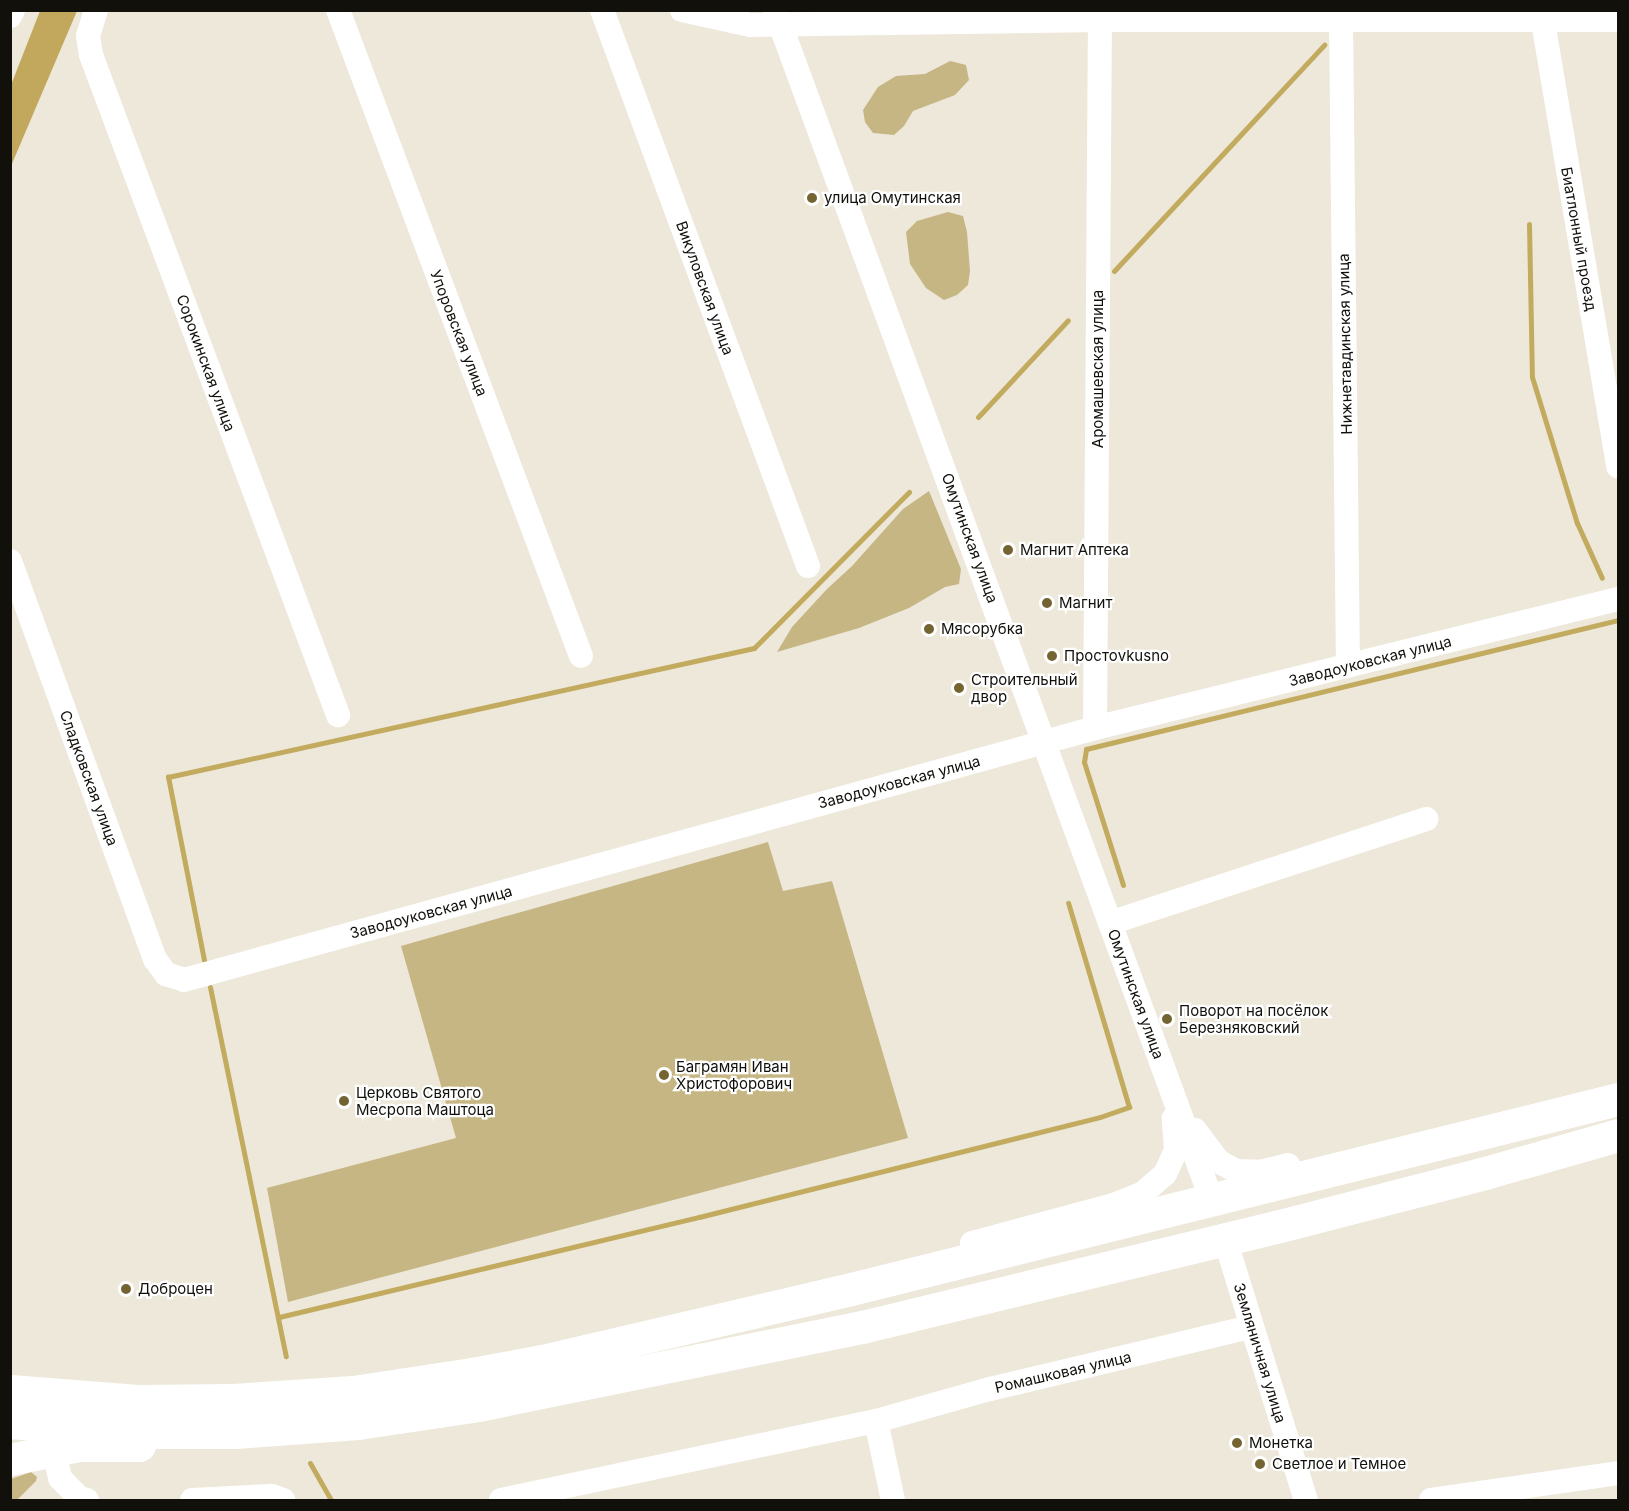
<!DOCTYPE html>
<html>
<head>
<meta charset="utf-8">
<style>
	body { margin:0 }
	#map { position:relative; width:1629px; height:1511px; overflow:hidden; background:#ede8d9; font-family:Inter,sans-serif }
	div>[style] { position:absolute }
	.green>* { inset:0; background:#c6b684 }
	.forest>* { inset:0; background:#c1a85c }
	.stream>* { height:5px; margin:-2.5px; padding:0 2.5px; transform-origin:2.5px; border-radius:2.5px; background:#c2aa5e }
	.minor>* { height:24px; margin:-12px; padding:0 12px; transform-origin:12px; border-radius:12px; background:#fff }
	.major>* { height:32px; margin:-16px; padding:0 16px; transform-origin:16px; border-radius:16px; background:#fff }
	.highway>* { height:33px; margin:-16.5px; padding:0 16.5px; transform-origin:16.5px; border-radius:16.5px; background:#fff }
	.dots>* { width:16px; height:16px; translate:-50% -50%; box-sizing:border-box; border:3px solid #fff; border-radius:50% }
	span { translate:-50% -50%; white-space:nowrap; text-align:center; line-height:1.15; -webkit-text-stroke:4.5px #fff; paint-order:stroke }
	.poi-label { font-size:15px; color:#11100b }
	.left { translate:0 -50%; text-align:left }
	.street-label { font-size:15px; color:#11100b }
	.frame { position:absolute; inset:0; border:12px solid #11100b; pointer-events:none }
</style>
</head>
<body>
<div id="map">
	<div class="green">
		<div style="clip-path:polygon(950px 61px,966px 65px,969px 80px,955px 95px,913px 111px,904px 126px,894px 135px,873px 133px,865px 122px,863px 110px,878px 87px,896px 76px,925px 74px)"></div>
		<div style="clip-path:polygon(948px 212px,963px 216px,967px 232px,970px 271px,968px 285px,957px 295px,944px 300px,926px 288px,910px 264px,906px 232px,917px 221px)"></div>
		<div style="clip-path:polygon(929px 491px,961px 569px,959px 584px,945px 587px,909px 608px,859px 628px,777px 652px,792px 627px,827px 589px,852px 566px,903px 509px)"></div>
		<div style="clip-path:polygon(768px 842px,783px 891px,832px 881px,908px 1138px,288px 1302px,267px 1188px,456px 1138px,401px 946px)"></div>
		<div style="clip-path:polygon(31px 1472px,37px 1477px,36px 1481px,17px 1500px,11px 1500px,11px 1479px)"></div>
	</div>
	<div class="forest">
		<div style="clip-path:polygon(40px 11px,77px 11px,11px 166px,11px 85px)"></div>
	</div>
	<div class="stream">
		<div style="left:1529px;top:224px;width:153px;rotate:88.9deg"></div>
		<div style="left:1532px;top:377px;width:153px;rotate:72.9deg"></div>
		<div style="left:1577px;top:523px;width:60px;rotate:65.6deg"></div>
		<div style="left:1114px;top:271px;width:309px;rotate:-47.1deg"></div>
		<div style="left:978px;top:417px;width:132px;rotate:-47.1deg"></div>
		<div style="left:1123px;top:885px;width:129px;rotate:-107.6deg"></div>
		<div style="left:1084px;top:762px;width:13px;rotate:-81deg"></div>
		<div style="left:1086px;top:749px;width:547px;rotate:-13.63deg"></div>
		<div style="left:204px;top:960px;width:187px;rotate:-101.1deg"></div>
		<div style="left:168px;top:777px;width:600px;rotate:-12.41deg"></div>
		<div style="left:754px;top:648px;width:220px;rotate:-45.2deg"></div>
		<div style="left:210px;top:987px;width:377px;rotate:78.4deg"></div>
		<div style="left:279px;top:1317px;width:432px;rotate:-13.4deg"></div>
		<div style="left:699px;top:1217px;width:413px;rotate:-14deg"></div>
		<div style="left:1100px;top:1117px;width:31px;rotate:-19deg"></div>
		<div style="left:1129px;top:1107px;width:213px;rotate:-106.6deg"></div>
		<div style="left:310px;top:1463px;width:43px;rotate:60.4deg"></div>
	</div>
	<div class="minor">
		<div style="left:96px;top:10px;width:27px;rotate:107deg"></div>
		<div style="left:88px;top:36px;width:19px;rotate:81deg"></div>
		<div style="left:91px;top:55px;width:705px;rotate:69.48deg"></div>
		<div style="left:338px;top:10px;width:690px;rotate:69.39deg"></div>
		<div style="left:602px;top:10px;width:593px;rotate:69.67deg"></div>
		<div style="left:682px;top:10px;width:70px;rotate:12.4deg"></div>
		<div style="left:750px;top:25px;width:350px;rotate:-0.8deg"></div>
		<div style="left:1100px;top:20px;width:518px"></div>
		<div style="left:775px;top:10px;width:1269px;rotate:69.85deg"></div>
		<div style="left:1541px;top:10px;width:463px;rotate:80.4deg"></div>
		<div style="left:10px;top:16px;width:7px;rotate:-63deg"></div>
		<div style="left:1341px;top:21px;width:645px;rotate:89.38deg"></div>
		<div style="left:10px;top:561px;width:424px;rotate:70deg"></div>
		<div style="left:155px;top:959px;width:19px;rotate:54deg"></div>
		<div style="left:166px;top:974px;width:19px;rotate:18deg"></div>
		<div style="left:184px;top:980px;width:945px;rotate:-15.46deg"></div>
		<div style="left:1095px;top:728px;width:539px;rotate:-13.86deg"></div>
		<div style="left:1095px;top:728px;width:718px;rotate:-89.6deg"></div>
		<div style="left:1110px;top:923px;width:333px;rotate:-18.2deg"></div>
		<div style="left:1195px;top:1130px;width:39px;rotate:53deg"></div>
		<div style="left:1218px;top:1161px;width:21px;rotate:29deg"></div>
		<div style="left:1236px;top:1171px;width:24px;rotate:2deg"></div>
		<div style="left:1260px;top:1172px;width:29px;rotate:-14deg"></div>
		<div style="left:1225px;top:1239px;width:273px;rotate:72.8deg"></div>
		<div style="left:972px;top:1243px;width:147px;rotate:-15deg"></div>
		<div style="left:1114px;top:1205px;width:31px;rotate:-22deg"></div>
		<div style="left:1143px;top:1193px;width:29px;rotate:-41deg"></div>
		<div style="left:1165px;top:1174px;width:26px;rotate:-65deg"></div>
		<div style="left:1176px;top:1150px;width:32px;rotate:-94deg"></div>
		<div style="left:876px;top:1421px;width:81px;rotate:77.9deg"></div>
		<div style="left:53px;top:1449px;width:30px;rotate:76deg"></div>
		<div style="left:60px;top:1478px;width:28px;rotate:46deg"></div>
		<div style="left:79px;top:1498px;width:8px;rotate:14deg"></div>
		<div style="left:192px;top:1500px;width:80px;rotate:-2.9deg"></div>
		<div style="left:272px;top:1496px;width:12px;rotate:20deg"></div>
		<div style="left:501px;top:1500px;width:383px;rotate:-11.9deg"></div>
		<div style="left:876px;top:1421px;width:118px;rotate:-15.7deg"></div>
		<div style="left:990px;top:1389px;width:268px;rotate:-13.4deg"></div>
		<div style="left:1431px;top:1500px;width:189px;rotate:-8.2deg"></div>
	</div>
	<div class="major">
		<div style="left:10px;top:1460px;width:71px;rotate:-11.3deg"></div>
		<div style="left:80px;top:1446px;width:60px"></div>
	</div>
	<div class="highway">
		<div style="left:10px;top:1391px;width:128px;rotate:4.5deg"></div>
		<div style="left:138px;top:1401px;width:94px;rotate:-0.6deg"></div>
		<div style="left:232px;top:1400px;width:121px;rotate:-3.8deg"></div>
		<div style="left:353px;top:1392px;width:120px;rotate:-8.6deg"></div>
		<div style="left:472px;top:1374px;width:71px;rotate:-10.5deg"></div>
		<div style="left:542px;top:1361px;width:317px;rotate:-13.1deg"></div>
		<div style="left:851px;top:1289px;width:790px;rotate:-13.91deg"></div>
		<div style="left:10px;top:1422px;width:126px;rotate:4.5deg"></div>
		<div style="left:136px;top:1432px;width:100px"></div>
		<div style="left:236px;top:1432px;width:122px;rotate:-4.2deg"></div>
		<div style="left:358px;top:1423px;width:121px;rotate:-8.5deg"></div>
		<div style="left:478px;top:1405px;width:392px;rotate:-11.5deg"></div>
		<div style="left:862px;top:1327px;width:426px;rotate:-13.6deg"></div>
		<div style="left:1276px;top:1227px;width:216px;rotate:-14.5deg"></div>
		<div style="left:1485px;top:1173px;width:138px;rotate:-15.9deg"></div>
	</div>
	<div class="dots">
		<div style="left:812px;top:198px;background:#736431"></div>
		<div style="left:1008px;top:550px;background:#736431"></div>
		<div style="left:1047px;top:603px;background:#736431"></div>
		<div style="left:929px;top:629px;background:#736431"></div>
		<div style="left:1052px;top:656px;background:#736431"></div>
		<div style="left:959px;top:688px;background:#736431"></div>
		<div style="left:1167px;top:1019px;background:#736431"></div>
		<div style="left:664px;top:1075px;background:#736431"></div>
		<div style="left:344px;top:1101px;background:#736431"></div>
		<div style="left:126px;top:1289px;background:#736431"></div>
		<div style="left:1237px;top:1443px;background:#736431"></div>
		<div style="left:1260px;top:1464px;background:#736431"></div>
	</div>
	<div class="poi-label">
		<span class="left" style="left:824px;top:198px">улица Омутинская</span>
		<span class="left" style="left:1020px;top:550px">Магнит Аптека</span>
		<span class="left" style="left:1059px;top:603px">Магнит</span>
		<span class="left" style="left:941px;top:629px">Мясорубка</span>
		<span class="left" style="left:1064px;top:656px">Простоvkusno</span>
		<span class="left" style="left:971px;top:688px">Строительный<br>двор</span>
		<span class="left" style="left:1179px;top:1019px">Поворот на посёлок<br>Березняковский</span>
		<span class="left" style="left:676px;top:1075px">Баграмян Иван<br>Христофорович</span>
		<span class="left" style="left:356px;top:1101px">Церковь Святого<br>Месропа Маштоца</span>
		<span class="left" style="left:138px;top:1289px">Доброцен</span>
		<span class="left" style="left:1249px;top:1443px">Монетка</span>
		<span class="left" style="left:1272px;top:1464px">Светлое и Темное</span>
	</div>
	<div class="street-label">
		<span style="left:1579px;top:239px;rotate:80deg">Биатлонный проезд</span>
		<span style="left:705px;top:288px;rotate:70deg">Викуловская улица</span>
		<span style="left:459px;top:333px;rotate:69deg">Упоровская улица</span>
		<span style="left:1345px;top:344px;rotate:-91deg">Нижнетавдинская улица</span>
		<span style="left:206px;top:363px;rotate:70deg">Сорокинская улица</span>
		<span style="left:1098px;top:369px;rotate:-90deg">Аромашевская улица</span>
		<span style="left:970px;top:538px;rotate:70deg">Омутинская улица</span>
		<span style="left:1370px;top:661px;rotate:-14deg">Заводоуковская улица</span>
		<span style="left:89px;top:778px;rotate:70deg">Сладковская улица</span>
		<span style="left:899px;top:782px;rotate:-15deg">Заводоуковская улица</span>
		<span style="left:431px;top:912px;rotate:-15deg">Заводоуковская улица</span>
		<span style="left:1136px;top:994px;rotate:70deg">Омутинская улица</span>
		<span style="left:1260px;top:1353px;rotate:73deg">Земляничная улица</span>
		<span style="left:1063px;top:1372px;rotate:-13deg">Ромашковая улица</span>
	</div>
	<div class="frame"></div>
</div>
</body>
</html>
